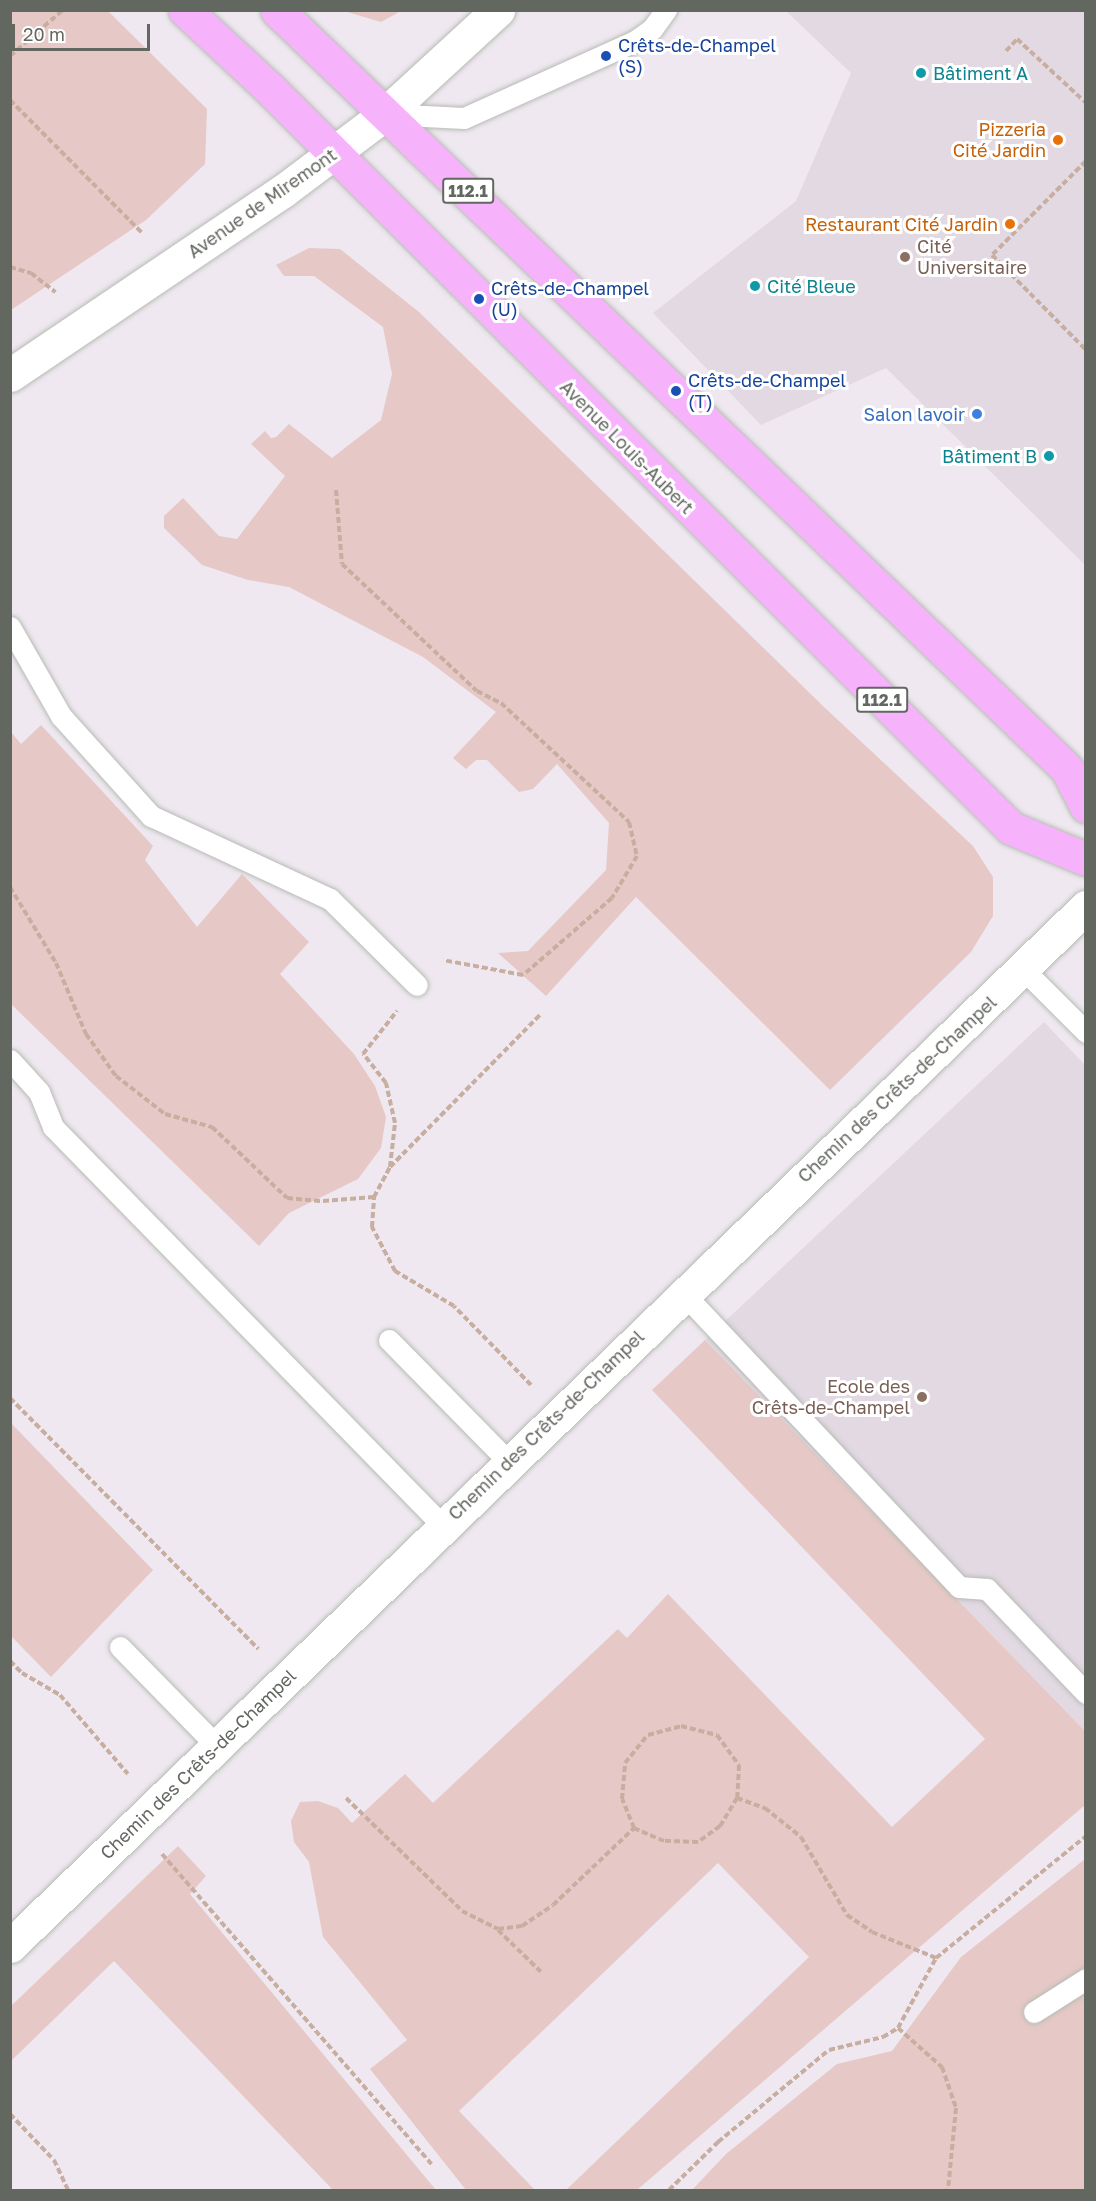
<!DOCTYPE html>
<html>
<head>
<meta charset="utf-8">
<style>
	body { margin:0 }
	#map { position:relative; width:1096px; height:2201px; overflow:hidden; background:#efe8f0; font-family:"Golos Text",sans-serif }
	div>[style] { position:absolute }
	.education>* { inset:0; background:#e2d9e3 }
	.green>* { inset:0; background:#e6c9c6 }
	.path>* { height:4px; margin-top:-2px; transform-origin:0; background:repeating-linear-gradient(90deg,#c7aea0 0 6px,transparent 0 9px) }
	.roads { filter:drop-shadow(0 0 2px #b7bcb5) drop-shadow(0 0 2px #b7bcb5) }
	.lane>* { height:21px; margin:-10.5px; padding:0 10.5px; transform-origin:10.5px; border-radius:10.5px; background:#fff }
	.street>* { height:33px; margin:-16.5px; padding:0 16.5px; transform-origin:16.5px; border-radius:16.5px; background:#fff }
	.secondary>* { height:33px; margin:-16.5px; padding:0 16.5px; transform-origin:16.5px; border-radius:16.5px; background:#fff }
	.primary>* { height:33px; margin:-16.5px; padding:0 16.5px; transform-origin:16.5px; border-radius:16.5px; background:#f7b2fc }
	.dots>* { width:16px; height:16px; translate:-50% -50%; box-sizing:border-box; border:3px solid #fff; border-radius:50% }
	span { translate:-50% -50%; white-space:nowrap; text-align:center; line-height:1.15; -webkit-text-stroke:6px #fff; paint-order:stroke }
	.shield-label span { padding:2px 4px; background:#fff; border:2px solid; border-radius:4px; -webkit-text-stroke-width:0 }
	.shield-label { font-size:16px; color:#62675f; font-weight:700 }
	.transit-label { font-size:18px; color:#164399 }
	.left { translate:0 -50%; text-align:left }
	.culture-label { font-size:18px; color:#0d838f }
	.right { translate:-100% -50%; text-align:right }
	.food-label { font-size:18px; color:#c56008 }
	.street-label { font-size:18px; color:#62675f }
	.education-label { font-size:18px; color:#785e54 }
	.shop-label { font-size:18px; color:#366cbe }
	.frame { position:absolute; inset:0; border:12px solid #62675f; pointer-events:none }
	.scale { position:absolute; left:12px; top:24px; width:138px; height:27px; box-sizing:border-box; border:3px solid #62675f; border-top:0; padding-left:8px; font-size:18px; line-height:21px; white-space:nowrap; color:#62675f; -webkit-text-stroke:4px #fff; paint-order:stroke }
</style>
</head>
<body>
<div id="map">
	<div class="education">
		<div style="clip-path:polygon(786px 11px,1085px 11px,1085px 565px,886px 368px,761px 425px,653px 313px,796px 201px,851px 73px)"></div>
		<div style="clip-path:polygon(1044px 1022px,1085px 1065px,1085px 1731px,705px 1340px)"></div>
	</div>
	<div class="green">
		<div style="clip-path:polygon(11px 10px,108px 11px,207px 109px,205px 164px,146px 220px,11px 310px)"></div>
		<div style="clip-path:polygon(344px 11px,401px 11px,381px 22px)"></div>
		<div style="clip-path:polygon(309px 248px,340px 249px,419px 312px,824px 707px,973px 846px,993px 877px,993px 916px,971px 952px,830px 1090px,636px 897px,546px 996px,498px 953px,528px 951px,606px 870px,609px 823px,557px 764px,533px 789px,519px 792px,487px 760px,476px 760px,466px 769px,453px 758px,496px 712px,423px 657px,289px 587px,248px 580px,202px 565px,164px 528px,164px 516px,183px 498px,219px 536px,237px 539px,285px 476px,251px 444px,265px 431px,271px 438px,276px 437px,289px 424px,332px 458px,381px 420px,392px 374px,383px 327px,314px 276px,284px 276px,276px 265px)"></div>
		<div style="clip-path:polygon(41px 725px,153px 846px,145px 860px,197px 927px,242px 874px,309px 942px,280px 974px,354px 1054px,375px 1086px,386px 1117px,381px 1148px,358px 1179px,289px 1213px,259px 1246px,11px 1004px,11px 732px,21px 744px)"></div>
		<div style="clip-path:polygon(705px 1340px,1085px 1731px,1085px 1805px,637px 2190px,566px 2190px,809px 1957px,718px 1863px,459px 2111px,535px 2190px,466px 2190px,370px 2069px,407px 2040px,323px 1937px,309px 1862px,294px 1842px,291px 1821px,300px 1802px,318px 1801px,338px 1808px,352px 1823px,405px 1774px,433px 1803px,618px 1629px,627px 1638px,668px 1594px,892px 1827px,985px 1739px,652px 1390px)"></div>
		<div style="clip-path:polygon(11px 1423px,153px 1570px,51px 1677px,11px 1636px)"></div>
		<div style="clip-path:polygon(178px 1846px,206px 1876px,190px 1894px,436px 2190px,333px 2190px,114px 1961px,11px 2061px,11px 2006px)"></div>
		<div style="clip-path:polygon(1085px 1859px,1085px 2190px,692px 2190px,726px 2154px,837px 2064px,892px 2051px,961px 1957px)"></div>
	</div>
	<div class="path">
		<div style="left:1006px;top:51px;width:16px;rotate:-47deg"></div>
		<div style="left:1017px;top:39px;width:94px;rotate:42.8deg"></div>
		<div style="left:10px;top:56px;width:70px;rotate:-41deg"></div>
		<div style="left:10px;top:100px;width:187px;rotate:45.2deg"></div>
		<div style="left:1086px;top:161px;width:133px;rotate:135deg"></div>
		<div style="left:992px;top:255px;width:134px;rotate:45.3deg"></div>
		<div style="left:10px;top:267px;width:22px;rotate:16deg"></div>
		<div style="left:31px;top:273px;width:31px;rotate:38deg"></div>
		<div style="left:336px;top:490px;width:74px;rotate:85.4deg"></div>
		<div style="left:342px;top:564px;width:185px;rotate:43.3deg"></div>
		<div style="left:477px;top:691px;width:27px;rotate:27deg"></div>
		<div style="left:501px;top:703px;width:175px;rotate:42.9deg"></div>
		<div style="left:629px;top:822px;width:35px;rotate:77deg"></div>
		<div style="left:637px;top:856px;width:49px;rotate:120.8deg"></div>
		<div style="left:612px;top:898px;width:118px;rotate:139.1deg"></div>
		<div style="left:523px;top:975px;width:81px;rotate:-169.4deg"></div>
		<div style="left:10px;top:887px;width:89px;rotate:58.8deg"></div>
		<div style="left:56px;top:963px;width:77px;rotate:67.1deg"></div>
		<div style="left:86px;top:1034px;width:52px;rotate:54.5deg"></div>
		<div style="left:116px;top:1076px;width:62px;rotate:37.8deg"></div>
		<div style="left:165px;top:1114px;width:49px;rotate:15.5deg"></div>
		<div style="left:212px;top:1127px;width:103px;rotate:43.4deg"></div>
		<div style="left:287px;top:1198px;width:36px;rotate:5deg"></div>
		<div style="left:323px;top:1201px;width:51px;rotate:-4.5deg"></div>
		<div style="left:390px;top:1167px;width:44px;rotate:-83.5deg"></div>
		<div style="left:395px;top:1123px;width:41px;rotate:-102.7deg"></div>
		<div style="left:386px;top:1083px;width:37px;rotate:-128deg"></div>
		<div style="left:363px;top:1054px;width:55px;rotate:-51.7deg"></div>
		<div style="left:531px;top:1385px;width:110px;rotate:-134.3deg"></div>
		<div style="left:454px;top:1306px;width:69px;rotate:-149.3deg"></div>
		<div style="left:395px;top:1271px;width:50px;rotate:-117.6deg"></div>
		<div style="left:372px;top:1227px;width:30px;rotate:-86deg"></div>
		<div style="left:374px;top:1197px;width:34px;rotate:-62deg"></div>
		<div style="left:390px;top:1167px;width:214px;rotate:-45.4deg"></div>
		<div style="left:10px;top:1398px;width:353px;rotate:45.3deg"></div>
		<div style="left:10px;top:1661px;width:17px;rotate:45deg"></div>
		<div style="left:22px;top:1673px;width:44px;rotate:30.1deg"></div>
		<div style="left:60px;top:1695px;width:104px;rotate:49.3deg"></div>
		<div style="left:346px;top:1798px;width:162px;rotate:44.2deg"></div>
		<div style="left:462px;top:1911px;width:40px;rotate:26.6deg"></div>
		<div style="left:498px;top:1929px;width:24px;rotate:-7deg"></div>
		<div style="left:522px;top:1926px;width:37px;rotate:-34deg"></div>
		<div style="left:553px;top:1905px;width:112px;rotate:-43.5deg"></div>
		<div style="left:634px;top:1828px;width:31px;rotate:-112deg"></div>
		<div style="left:622px;top:1799px;width:36px;rotate:-85deg"></div>
		<div style="left:625px;top:1763px;width:36px;rotate:-51deg"></div>
		<div style="left:648px;top:1735px;width:34px;rotate:-15deg"></div>
		<div style="left:681px;top:1726px;width:37px;rotate:14deg"></div>
		<div style="left:717px;top:1735px;width:37px;rotate:54deg"></div>
		<div style="left:739px;top:1765px;width:33px;rotate:93deg"></div>
		<div style="left:737px;top:1798px;width:33px;rotate:121deg"></div>
		<div style="left:720px;top:1826px;width:27px;rotate:144deg"></div>
		<div style="left:698px;top:1842px;width:34px;rotate:-178deg"></div>
		<div style="left:664px;top:1841px;width:33px;rotate:-157deg"></div>
		<div style="left:737px;top:1798px;width:30px;rotate:20deg"></div>
		<div style="left:765px;top:1808px;width:46px;rotate:38.9deg"></div>
		<div style="left:801px;top:1837px;width:91px;rotate:59.5deg"></div>
		<div style="left:847px;top:1915px;width:30px;rotate:34deg"></div>
		<div style="left:872px;top:1932px;width:69px;rotate:22.1deg"></div>
		<div style="left:162px;top:1854px;width:412px;rotate:49deg"></div>
		<div style="left:498px;top:1930px;width:62px;rotate:44.3deg"></div>
		<div style="left:898px;top:2028px;width:59px;rotate:41.6deg"></div>
		<div style="left:942px;top:2067px;width:43px;rotate:71.1deg"></div>
		<div style="left:956px;top:2108px;width:82px;rotate:95.6deg"></div>
		<div style="left:10px;top:2114px;width:64px;rotate:46.3deg"></div>
		<div style="left:54px;top:2160px;width:33px;rotate:65deg"></div>
		<div style="left:669px;top:2190px;width:69px;rotate:-44.4deg"></div>
		<div style="left:718px;top:2142px;width:144px;rotate:-39.7deg"></div>
		<div style="left:829px;top:2050px;width:56px;rotate:-13.5deg"></div>
		<div style="left:883px;top:2037px;width:17px;rotate:-31deg"></div>
		<div style="left:898px;top:2028px;width:80px;rotate:-61.5deg"></div>
		<div style="left:936px;top:1958px;width:193px;rotate:-39.1deg"></div>
	</div>
	<div class="roads">
		<div class="lane">
			<div style="left:385px;top:114px;width:79px;rotate:2.9deg"></div>
			<div style="left:464px;top:118px;width:188px;rotate:-24.2deg"></div>
			<div style="left:635px;top:41px;width:21px;rotate:-35deg"></div>
			<div style="left:652px;top:29px;width:24px;rotate:-54deg"></div>
			<div style="left:10px;top:627px;width:103px;rotate:60.2deg"></div>
			<div style="left:61px;top:716px;width:135px;rotate:48deg"></div>
			<div style="left:151px;top:816px;width:197px;rotate:24.9deg"></div>
			<div style="left:330px;top:899px;width:122px;rotate:44.7deg"></div>
			<div style="left:1024px;top:970px;width:88px;rotate:45deg"></div>
			<div style="left:10px;top:1060px;width:43px;rotate:47.8deg"></div>
			<div style="left:39px;top:1092px;width:38px;rotate:68deg"></div>
			<div style="left:53px;top:1127px;width:558px;rotate:45.65deg"></div>
			<div style="left:683px;top:1293px;width:403px;rotate:46.8deg"></div>
			<div style="left:959px;top:1587px;width:28px;rotate:4deg"></div>
			<div style="left:987px;top:1589px;width:144px;rotate:46.4deg"></div>
			<div style="left:389px;top:1340px;width:170px;rotate:45.5deg"></div>
			<div style="left:120px;top:1647px;width:139px;rotate:45.6deg"></div>
			<div style="left:1034px;top:2012px;width:62px;rotate:-32.4deg"></div>
		</div>
		<div class="street">
			<div style="left:385px;top:114px;width:154px;rotate:-42.6deg"></div>
			<div style="left:10px;top:1946px;width:1496px;rotate:-44deg"></div>
		</div>
		<div class="secondary">
			<div style="left:10px;top:375px;width:329px;rotate:-34deg"></div>
			<div style="left:283px;top:191px;width:128px;rotate:-37deg"></div>
		</div>
		<div class="primary">
			<div style="left:185px;top:10px;width:115px;rotate:42.9deg"></div>
			<div style="left:269px;top:88px;width:1048px;rotate:44.92deg"></div>
			<div style="left:1011px;top:828px;width:81px;rotate:22.5deg"></div>
			<div style="left:277px;top:10px;width:1096px;rotate:43.85deg"></div>
			<div style="left:1067px;top:769px;width:42px;rotate:62.8deg"></div>
		</div>
	</div>
	<div class="dots">
		<div style="left:606px;top:56px;background:#1a4fb4"></div>
		<div style="left:921px;top:73px;background:#0f9aa8"></div>
		<div style="left:1058px;top:140px;background:#e8710a"></div>
		<div style="left:1010px;top:224px;background:#e8710a"></div>
		<div style="left:905px;top:257px;background:#8d6e63"></div>
		<div style="left:755px;top:286px;background:#0f9aa8"></div>
		<div style="left:479px;top:299px;background:#1a4fb4"></div>
		<div style="left:676px;top:391px;background:#1a4fb4"></div>
		<div style="left:977px;top:414px;background:#3f7fe0"></div>
		<div style="left:1049px;top:456px;background:#0f9aa8"></div>
		<div style="left:922px;top:1397px;background:#8d6e63"></div>
	</div>
	<div class="shield-label">
		<span style="left:468px;top:191px">112.1</span>
		<span style="left:882px;top:700px">112.1</span>
	</div>
	<div class="transit-label">
		<span class="left" style="left:618px;top:56px">Crêts-de-Champel<br>(S)</span>
		<span class="left" style="left:491px;top:299px">Crêts-de-Champel<br>(U)</span>
		<span class="left" style="left:688px;top:391px">Crêts-de-Champel<br>(T)</span>
	</div>
	<div class="culture-label">
		<span class="left" style="left:933px;top:73px">Bâtiment A</span>
		<span class="left" style="left:767px;top:286px">Cité Bleue</span>
		<span class="right" style="left:1037px;top:456px">Bâtiment B</span>
	</div>
	<div class="food-label">
		<span class="right" style="left:1046px;top:140px">Pizzeria<br>Cité Jardin</span>
		<span class="right" style="left:998px;top:224px">Restaurant Cité Jardin</span>
	</div>
	<div class="street-label">
		<span style="left:262px;top:203px;rotate:-35deg">Avenue de Miremont</span>
		<span style="left:627px;top:447px;rotate:45deg">Avenue Louis-Aubert</span>
		<span style="left:897px;top:1089px;rotate:-43deg">Chemin des Crêts-de-Champel</span>
		<span style="left:546px;top:1425px;rotate:-44deg">Chemin des Crêts-de-Champel</span>
		<span style="left:198px;top:1764px;rotate:-44deg">Chemin des Crêts-de-Champel</span>
	</div>
	<div class="education-label">
		<span class="left" style="left:917px;top:257px">Cité<br>Universitaire</span>
		<span class="right" style="left:910px;top:1397px">Ecole des<br>Crêts-de-Champel</span>
	</div>
	<div class="shop-label">
		<span class="right" style="left:965px;top:414px">Salon lavoir</span>
	</div>
	<div class="frame"></div>
	<div class="scale">20 m</div>
</div>
</body>
</html>
